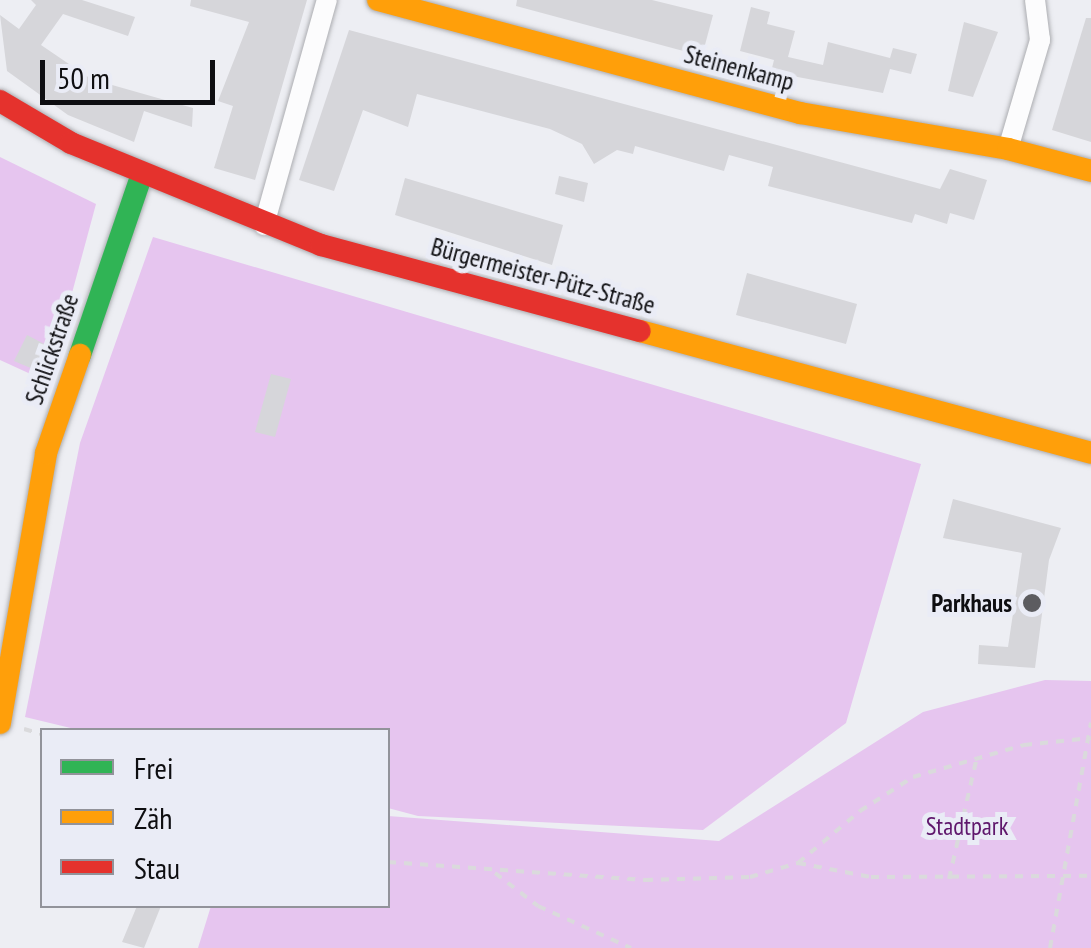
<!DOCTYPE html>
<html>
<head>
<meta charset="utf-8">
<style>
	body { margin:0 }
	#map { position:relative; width:1091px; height:948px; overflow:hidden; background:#edeef3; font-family:"PT Sans Narrow",sans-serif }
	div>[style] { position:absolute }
	.green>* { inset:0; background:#e6c5ef }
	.building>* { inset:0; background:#d6d6da }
	.path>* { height:4px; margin-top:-2px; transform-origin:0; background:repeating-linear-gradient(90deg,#dadadc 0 8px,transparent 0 16px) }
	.roads { filter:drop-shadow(0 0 2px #acadb1) drop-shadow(0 0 2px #acadb1) }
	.street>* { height:20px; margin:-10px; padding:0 10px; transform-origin:10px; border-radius:10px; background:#fcfcfd }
	.fast>* { height:22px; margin:-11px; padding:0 11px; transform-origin:11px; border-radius:11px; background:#30b455 }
	.slow>* { height:22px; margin:-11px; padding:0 11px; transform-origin:11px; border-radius:11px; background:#ff9f0a }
	.jam>* { height:22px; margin:-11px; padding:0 11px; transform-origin:11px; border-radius:11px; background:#e5322d }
	.dots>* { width:28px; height:28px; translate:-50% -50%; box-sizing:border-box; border:5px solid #eaecf6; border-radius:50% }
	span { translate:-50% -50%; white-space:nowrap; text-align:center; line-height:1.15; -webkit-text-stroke:10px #eaecf6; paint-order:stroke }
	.street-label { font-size:25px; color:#0e0e11 }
	.poi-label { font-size:25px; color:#0e0e11; font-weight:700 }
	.right { translate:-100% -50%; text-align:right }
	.park-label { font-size:25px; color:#5f176c }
	.legend { position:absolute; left:40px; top:728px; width:350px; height:180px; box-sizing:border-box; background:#eaecf6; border:2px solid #92939a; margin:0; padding:12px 18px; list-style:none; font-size:30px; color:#0e0e11 }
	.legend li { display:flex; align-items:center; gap:20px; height:50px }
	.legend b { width:50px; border:2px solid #92939a }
	.scale { position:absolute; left:40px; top:60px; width:175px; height:45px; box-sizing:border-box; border:5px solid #0e0e11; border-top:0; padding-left:12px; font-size:30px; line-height:35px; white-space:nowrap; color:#0e0e11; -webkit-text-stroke:8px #eaecf6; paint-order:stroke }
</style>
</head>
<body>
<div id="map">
	<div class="green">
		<div style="clip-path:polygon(0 157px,96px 204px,48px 382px,0 360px)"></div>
		<div style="clip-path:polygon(153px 237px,921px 464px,846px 723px,703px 830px,418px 816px,388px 808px,388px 730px,79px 730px,25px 717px,80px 443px)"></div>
		<div style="clip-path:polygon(1045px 680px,1091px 681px,1091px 948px,198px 948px,211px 906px,388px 906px,388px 816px,719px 841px,923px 712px)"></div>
	</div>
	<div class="building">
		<div style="clip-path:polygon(31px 0,82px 0,135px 17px,128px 36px,63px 14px,41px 45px,91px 79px,193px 108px,192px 127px,144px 111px,134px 142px,68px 115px,7px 71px,0 15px,19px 29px,36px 5px)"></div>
		<div style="clip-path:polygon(191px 0,307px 0,255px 180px,214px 168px,233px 106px,218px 101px,249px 22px,190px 6px)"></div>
		<div style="clip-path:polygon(517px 0,652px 0,713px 15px,702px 56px,516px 6px)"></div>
		<div style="clip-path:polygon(751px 7px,770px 12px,767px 24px,795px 31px,788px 57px,823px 65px,828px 42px,890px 58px,893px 48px,917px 54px,911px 74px,890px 69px,883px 93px,771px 72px,774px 60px,740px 51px)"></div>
		<div style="clip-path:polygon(1086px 18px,1091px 18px,1091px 142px,1052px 130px)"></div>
		<div style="clip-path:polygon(964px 22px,998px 32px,973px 97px,948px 91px)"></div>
		<div style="clip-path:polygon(349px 30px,940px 189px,950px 169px,987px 180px,974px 220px,950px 213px,947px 224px,915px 214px,912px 223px,768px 186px,773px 167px,729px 155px,724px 171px,635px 146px,633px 154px,617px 150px,594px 164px,582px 144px,550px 129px,417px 94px,408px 127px,363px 110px,334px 191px,299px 180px)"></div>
		<div style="clip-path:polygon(559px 176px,588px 183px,584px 202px,555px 194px)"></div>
		<div style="clip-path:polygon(405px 178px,563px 225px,552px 265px,395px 215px)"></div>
		<div style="clip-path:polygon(747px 273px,857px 304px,846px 344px,736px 315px)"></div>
		<div style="clip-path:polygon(27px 335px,52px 348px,40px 372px,14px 361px)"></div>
		<div style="clip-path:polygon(271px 374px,291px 379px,275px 437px,255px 432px)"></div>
		<div style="clip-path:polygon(953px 499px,1061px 528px,1049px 560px,1035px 668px,978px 664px,979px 645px,1008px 647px,1022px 553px,943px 538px)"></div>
		<div style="clip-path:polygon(137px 906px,161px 906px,144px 948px,122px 942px)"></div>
	</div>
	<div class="path">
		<div style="left:24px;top:729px;width:19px;rotate:16deg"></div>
		<div style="left:388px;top:862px;width:258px;rotate:4deg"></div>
		<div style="left:645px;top:880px;width:105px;rotate:-1.6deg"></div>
		<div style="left:750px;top:877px;width:50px;rotate:-16.3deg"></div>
		<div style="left:798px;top:863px;width:81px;rotate:-40deg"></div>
		<div style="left:860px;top:811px;width:63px;rotate:-32.7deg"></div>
		<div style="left:913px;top:777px;width:116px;rotate:-16.1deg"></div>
		<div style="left:1024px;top:745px;width:67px;rotate:-6deg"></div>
		<div style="left:798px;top:863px;width:74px;rotate:10.9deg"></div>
		<div style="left:871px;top:877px;width:220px;rotate:-0.3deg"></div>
		<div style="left:495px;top:873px;width:54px;rotate:37.5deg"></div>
		<div style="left:538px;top:906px;width:102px;rotate:24.3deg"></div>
		<div style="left:949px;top:879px;width:125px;rotate:-77.1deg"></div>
		<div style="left:1050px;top:948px;width:229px;rotate:-79.7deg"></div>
	</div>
	<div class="roads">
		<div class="street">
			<div style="left:1008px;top:149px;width:114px;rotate:-73.6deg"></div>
			<div style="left:1040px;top:40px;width:40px;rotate:-97.1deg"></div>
			<div style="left:264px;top:225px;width:234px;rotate:-74.4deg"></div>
		</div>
		<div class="fast">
			<div style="left:80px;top:355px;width:191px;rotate:-71.1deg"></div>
		</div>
		<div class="slow">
			<div style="left:378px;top:0;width:437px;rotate:15deg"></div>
			<div style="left:800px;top:113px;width:211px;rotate:9.8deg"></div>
			<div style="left:1008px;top:149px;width:86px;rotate:14.8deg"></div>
			<div style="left:640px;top:331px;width:467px;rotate:15.1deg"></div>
			<div style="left:0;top:723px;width:274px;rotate:-80.3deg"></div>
			<div style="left:46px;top:453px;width:104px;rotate:-70.9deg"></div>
		</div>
		<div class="jam">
			<div style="left:0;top:101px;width:82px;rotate:30.6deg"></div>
			<div style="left:71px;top:143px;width:270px;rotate:22.2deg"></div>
			<div style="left:321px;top:245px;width:330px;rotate:15.1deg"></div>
		</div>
	</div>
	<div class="dots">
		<div style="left:1032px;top:603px;background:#5c5c60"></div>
	</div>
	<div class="street-label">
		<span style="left:739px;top:68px;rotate:15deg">Steinenkamp</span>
		<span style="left:543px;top:276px;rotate:15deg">Bürgermeister-Pütz-Straße</span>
		<span style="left:52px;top:349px;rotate:-71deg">Schlickstraße</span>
	</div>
	<div class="poi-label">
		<span class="right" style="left:1012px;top:603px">Parkhaus</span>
	</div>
	<div class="park-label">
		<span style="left:967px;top:826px">Stadtpark</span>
	</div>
	<ul class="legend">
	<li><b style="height:12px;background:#30b455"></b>Frei</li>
	<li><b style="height:12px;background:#ff9f0a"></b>Zäh</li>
	<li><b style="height:12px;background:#e5322d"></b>Stau</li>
	</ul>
	<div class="scale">50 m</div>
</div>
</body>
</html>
